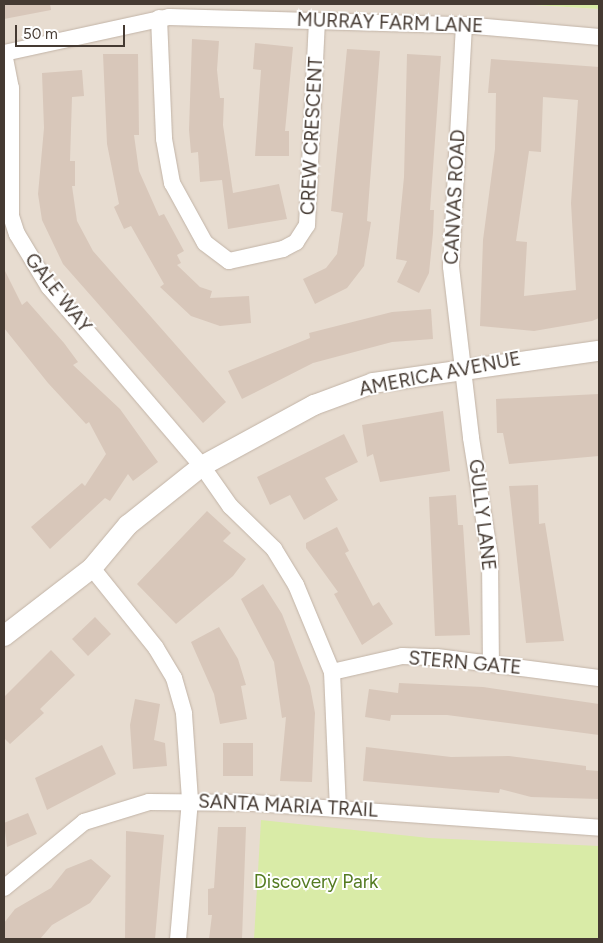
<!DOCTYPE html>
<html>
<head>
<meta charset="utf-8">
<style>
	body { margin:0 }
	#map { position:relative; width:603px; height:943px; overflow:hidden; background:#f3ebe2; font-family:Figtree,sans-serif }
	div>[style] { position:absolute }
	.residential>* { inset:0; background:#e7dcd0 }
	.green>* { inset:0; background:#d9eba7 }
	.building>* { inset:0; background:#d8c7ba }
	.roads { filter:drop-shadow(0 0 1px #c2b4a7) drop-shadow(0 0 1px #c2b4a7) }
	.minor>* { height:16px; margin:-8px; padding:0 8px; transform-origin:8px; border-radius:8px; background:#fff }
	.tertiary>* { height:20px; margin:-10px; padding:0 10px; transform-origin:10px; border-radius:10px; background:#fff }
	span { translate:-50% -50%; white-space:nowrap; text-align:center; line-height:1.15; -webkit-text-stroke:4px #fff; paint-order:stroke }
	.street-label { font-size:19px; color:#453a32 }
	.park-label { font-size:19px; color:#547b22 }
	.frame { position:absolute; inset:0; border:5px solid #453a32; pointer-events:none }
	.scale { position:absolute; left:15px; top:25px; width:110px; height:22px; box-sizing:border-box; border:2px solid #453a32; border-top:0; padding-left:6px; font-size:15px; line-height:18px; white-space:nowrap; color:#453a32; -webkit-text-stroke:4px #fff; paint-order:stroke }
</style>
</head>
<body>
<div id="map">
	<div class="residential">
		<div style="clip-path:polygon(4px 4px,518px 4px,599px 9px,599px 939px,4px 939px)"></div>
	</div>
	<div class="green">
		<div style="clip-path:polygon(518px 4px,599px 4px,599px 9px)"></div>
		<div style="clip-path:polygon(261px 820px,429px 838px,599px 846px,599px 939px,254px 939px)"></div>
	</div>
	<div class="building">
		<div style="clip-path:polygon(4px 4px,50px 4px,51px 10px,4px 19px)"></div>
		<div style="clip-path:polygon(192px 39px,219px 41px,217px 70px,220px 98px,224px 98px,223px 125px,233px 193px,279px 184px,287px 219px,228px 229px,222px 180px,200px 182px,198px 152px,191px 153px,189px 130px)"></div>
		<div style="clip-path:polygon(255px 43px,293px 47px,285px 131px,289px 131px,289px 156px,255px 156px,261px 70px,253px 69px)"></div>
		<div style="clip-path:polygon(347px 49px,380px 51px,367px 221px,371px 222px,364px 266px,347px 288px,315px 304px,303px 279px,326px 268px,337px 254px,343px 213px,331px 211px)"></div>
		<div style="clip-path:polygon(103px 54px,138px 54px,139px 135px,134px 135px,139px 171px,159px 216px,164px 214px,184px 251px,177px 255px,181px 263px,177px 265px,200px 287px,212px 291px,210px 298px,249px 296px,251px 323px,220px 326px,191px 316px,160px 287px,164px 284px,131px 226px,124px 229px,114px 207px,119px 204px,107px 144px)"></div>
		<div style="clip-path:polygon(407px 54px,441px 56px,430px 210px,434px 210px,433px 233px,429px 273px,419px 293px,397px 282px,407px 261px,396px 259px,404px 177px)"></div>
		<div style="clip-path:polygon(evenodd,491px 59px,599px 67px,599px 318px,592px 321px,534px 331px,480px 326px,483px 240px,495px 149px,496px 93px,488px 93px,491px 59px,543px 97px,578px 100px,571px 203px,576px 290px,524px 296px,527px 242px,516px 241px,529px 151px,541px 152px,543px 97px)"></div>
		<div style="clip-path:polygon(82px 70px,84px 96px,72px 97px,70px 161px,75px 161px,75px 186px,72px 186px,77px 221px,93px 251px,226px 402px,203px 423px,63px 264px,42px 220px,38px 194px,44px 128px,42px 73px)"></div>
		<div style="clip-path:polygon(4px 269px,22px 305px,27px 301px,64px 343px,78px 362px,73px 365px,120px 409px,158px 462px,133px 481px,128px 474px,110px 501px,105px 498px,50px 549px,31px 527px,82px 483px,85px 486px,106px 454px,89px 422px,86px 424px,48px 383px,4px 328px)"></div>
		<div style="clip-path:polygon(431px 309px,433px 339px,392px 342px,313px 363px,242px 399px,228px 371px,310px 338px,309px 333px,392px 312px)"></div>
		<div style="clip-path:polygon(599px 394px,599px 456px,509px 464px,503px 433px,497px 433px,496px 399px)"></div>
		<div style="clip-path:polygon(443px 411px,450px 471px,380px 482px,373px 454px,367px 457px,362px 425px)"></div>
		<div style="clip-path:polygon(344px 434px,358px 462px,325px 478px,338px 500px,304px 520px,290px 495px,270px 505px,257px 477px)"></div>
		<div style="clip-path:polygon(538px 485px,539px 524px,545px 523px,564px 641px,526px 643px,509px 486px)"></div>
		<div style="clip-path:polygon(456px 495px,458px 525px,463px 525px,470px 635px,435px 636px,429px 497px)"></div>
		<div style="clip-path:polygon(207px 511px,231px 533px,223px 541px,246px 559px,233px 576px,176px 624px,137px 584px)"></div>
		<div style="clip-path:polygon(337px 527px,349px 551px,345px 553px,373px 606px,379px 602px,393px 624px,362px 645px,334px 594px,338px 592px,306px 548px,306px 543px)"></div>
		<div style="clip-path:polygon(263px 584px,282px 614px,310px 686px,315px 713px,312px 782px,280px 781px,286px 717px,282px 718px,274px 662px,241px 599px)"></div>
		<div style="clip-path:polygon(95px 617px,111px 634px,88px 656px,72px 639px)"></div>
		<div style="clip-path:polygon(219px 627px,238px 659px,246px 685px,241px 686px,247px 719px,220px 724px,214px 694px,191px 642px)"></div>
		<div style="clip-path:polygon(51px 650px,75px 675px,40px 709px,44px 713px,10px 744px,4px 738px,4px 697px)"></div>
		<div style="clip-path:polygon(399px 683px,483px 687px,599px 704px,599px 735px,447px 715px,391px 715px,390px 721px,365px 717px,369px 689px,398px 693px)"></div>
		<div style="clip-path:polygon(135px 699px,160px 704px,154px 740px,165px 743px,167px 766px,133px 769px,130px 725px)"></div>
		<div style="clip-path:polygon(223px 743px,253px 743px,253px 776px,223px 776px)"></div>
		<div style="clip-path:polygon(102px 745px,116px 774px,47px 810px,35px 778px)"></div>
		<div style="clip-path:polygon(366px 747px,451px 757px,509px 756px,586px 766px,586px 770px,599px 771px,599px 799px,531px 797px,500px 789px,499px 793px,363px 781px)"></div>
		<div style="clip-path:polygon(28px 813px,37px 834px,7px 847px,4px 823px)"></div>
		<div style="clip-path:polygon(218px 827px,246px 827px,242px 939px,209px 939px,212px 915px,208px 915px,208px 889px,214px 888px)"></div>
		<div style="clip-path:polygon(126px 831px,164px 835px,155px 939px,125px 939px)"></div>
		<div style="clip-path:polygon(91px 859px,111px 876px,90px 903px,52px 925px,40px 939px,4px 939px,4px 923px,15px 909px,51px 888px,66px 869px)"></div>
	</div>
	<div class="roads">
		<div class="minor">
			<div style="left:159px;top:18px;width:121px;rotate:87.6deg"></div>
			<div style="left:164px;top:139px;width:45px;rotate:79.7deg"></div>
			<div style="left:172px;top:183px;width:68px;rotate:61.2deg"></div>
			<div style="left:205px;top:243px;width:30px;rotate:37deg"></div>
			<div style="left:229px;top:261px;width:55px;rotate:-12.5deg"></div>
			<div style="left:283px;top:249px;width:15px;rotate:-28deg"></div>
			<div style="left:296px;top:242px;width:20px;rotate:-57deg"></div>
			<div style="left:307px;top:225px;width:204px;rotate:-87.2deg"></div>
			<div style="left:464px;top:25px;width:242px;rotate:93.1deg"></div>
			<div style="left:451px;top:267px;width:172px;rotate:83.3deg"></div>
			<div style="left:471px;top:438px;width:120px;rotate:80.9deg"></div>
			<div style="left:490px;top:556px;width:108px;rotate:89.5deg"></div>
			<div style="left:4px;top:53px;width:36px;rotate:79deg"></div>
			<div style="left:11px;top:88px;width:128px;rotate:90deg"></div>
			<div style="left:11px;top:216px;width:19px;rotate:72deg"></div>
			<div style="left:17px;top:234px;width:62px;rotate:58.9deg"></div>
			<div style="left:49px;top:287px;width:235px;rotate:49.5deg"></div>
			<div style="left:202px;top:466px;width:49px;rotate:55deg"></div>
			<div style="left:230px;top:506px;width:62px;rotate:44.3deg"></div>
			<div style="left:274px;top:549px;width:42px;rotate:58.6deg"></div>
			<div style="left:296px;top:585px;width:94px;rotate:67.5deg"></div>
			<div style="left:332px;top:672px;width:137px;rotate:87.5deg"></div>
			<div style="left:4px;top:53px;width:169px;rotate:-12.3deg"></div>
			<div style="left:169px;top:17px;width:295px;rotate:1.6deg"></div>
			<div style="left:464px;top:25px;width:136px;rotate:5.1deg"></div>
			<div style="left:92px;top:568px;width:102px;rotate:51.3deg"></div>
			<div style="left:156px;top:648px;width:35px;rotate:59deg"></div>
			<div style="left:174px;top:678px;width:37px;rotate:74deg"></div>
			<div style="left:184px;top:714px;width:86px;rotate:86deg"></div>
			<div style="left:190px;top:800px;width:140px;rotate:94.9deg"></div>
			<div style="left:332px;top:672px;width:72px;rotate:-12.9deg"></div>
			<div style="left:402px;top:656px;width:35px;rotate:2deg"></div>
			<div style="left:437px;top:657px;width:163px;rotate:7.4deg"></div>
			<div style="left:4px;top:888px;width:104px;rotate:-39.5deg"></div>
			<div style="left:84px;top:822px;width:68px;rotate:-17.1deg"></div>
			<div style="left:149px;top:802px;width:105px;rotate:0.5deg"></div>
			<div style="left:254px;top:803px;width:346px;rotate:4.1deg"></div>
		</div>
		<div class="tertiary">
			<div style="left:4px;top:636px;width:111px;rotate:-37.7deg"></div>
			<div style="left:92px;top:568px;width:56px;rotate:-50.1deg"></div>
			<div style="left:128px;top:525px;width:95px;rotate:-38.6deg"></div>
			<div style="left:202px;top:466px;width:128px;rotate:-28.6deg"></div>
			<div style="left:314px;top:405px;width:63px;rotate:-20.4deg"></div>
			<div style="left:373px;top:383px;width:228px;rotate:-8.1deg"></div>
		</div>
	</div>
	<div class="street-label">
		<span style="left:390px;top:23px;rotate:2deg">MURRAY FARM LANE</span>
		<span style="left:312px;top:136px;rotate:-87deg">CREW CRESCENT</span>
		<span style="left:455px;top:197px;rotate:-87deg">CANVAS ROAD</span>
		<span style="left:58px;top:293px;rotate:52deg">GALE WAY</span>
		<span style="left:440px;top:374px;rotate:-11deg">AMERICA AVENUE</span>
		<span style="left:482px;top:515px;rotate:83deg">GULLY LANE</span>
		<span style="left:465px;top:663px;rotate:5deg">STERN GATE</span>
		<span style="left:288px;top:806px;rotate:3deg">SANTA MARIA TRAIL</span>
	</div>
	<div class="park-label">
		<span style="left:316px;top:882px">Discovery Park</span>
	</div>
	<div class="frame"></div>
	<div class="scale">50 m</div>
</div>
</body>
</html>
